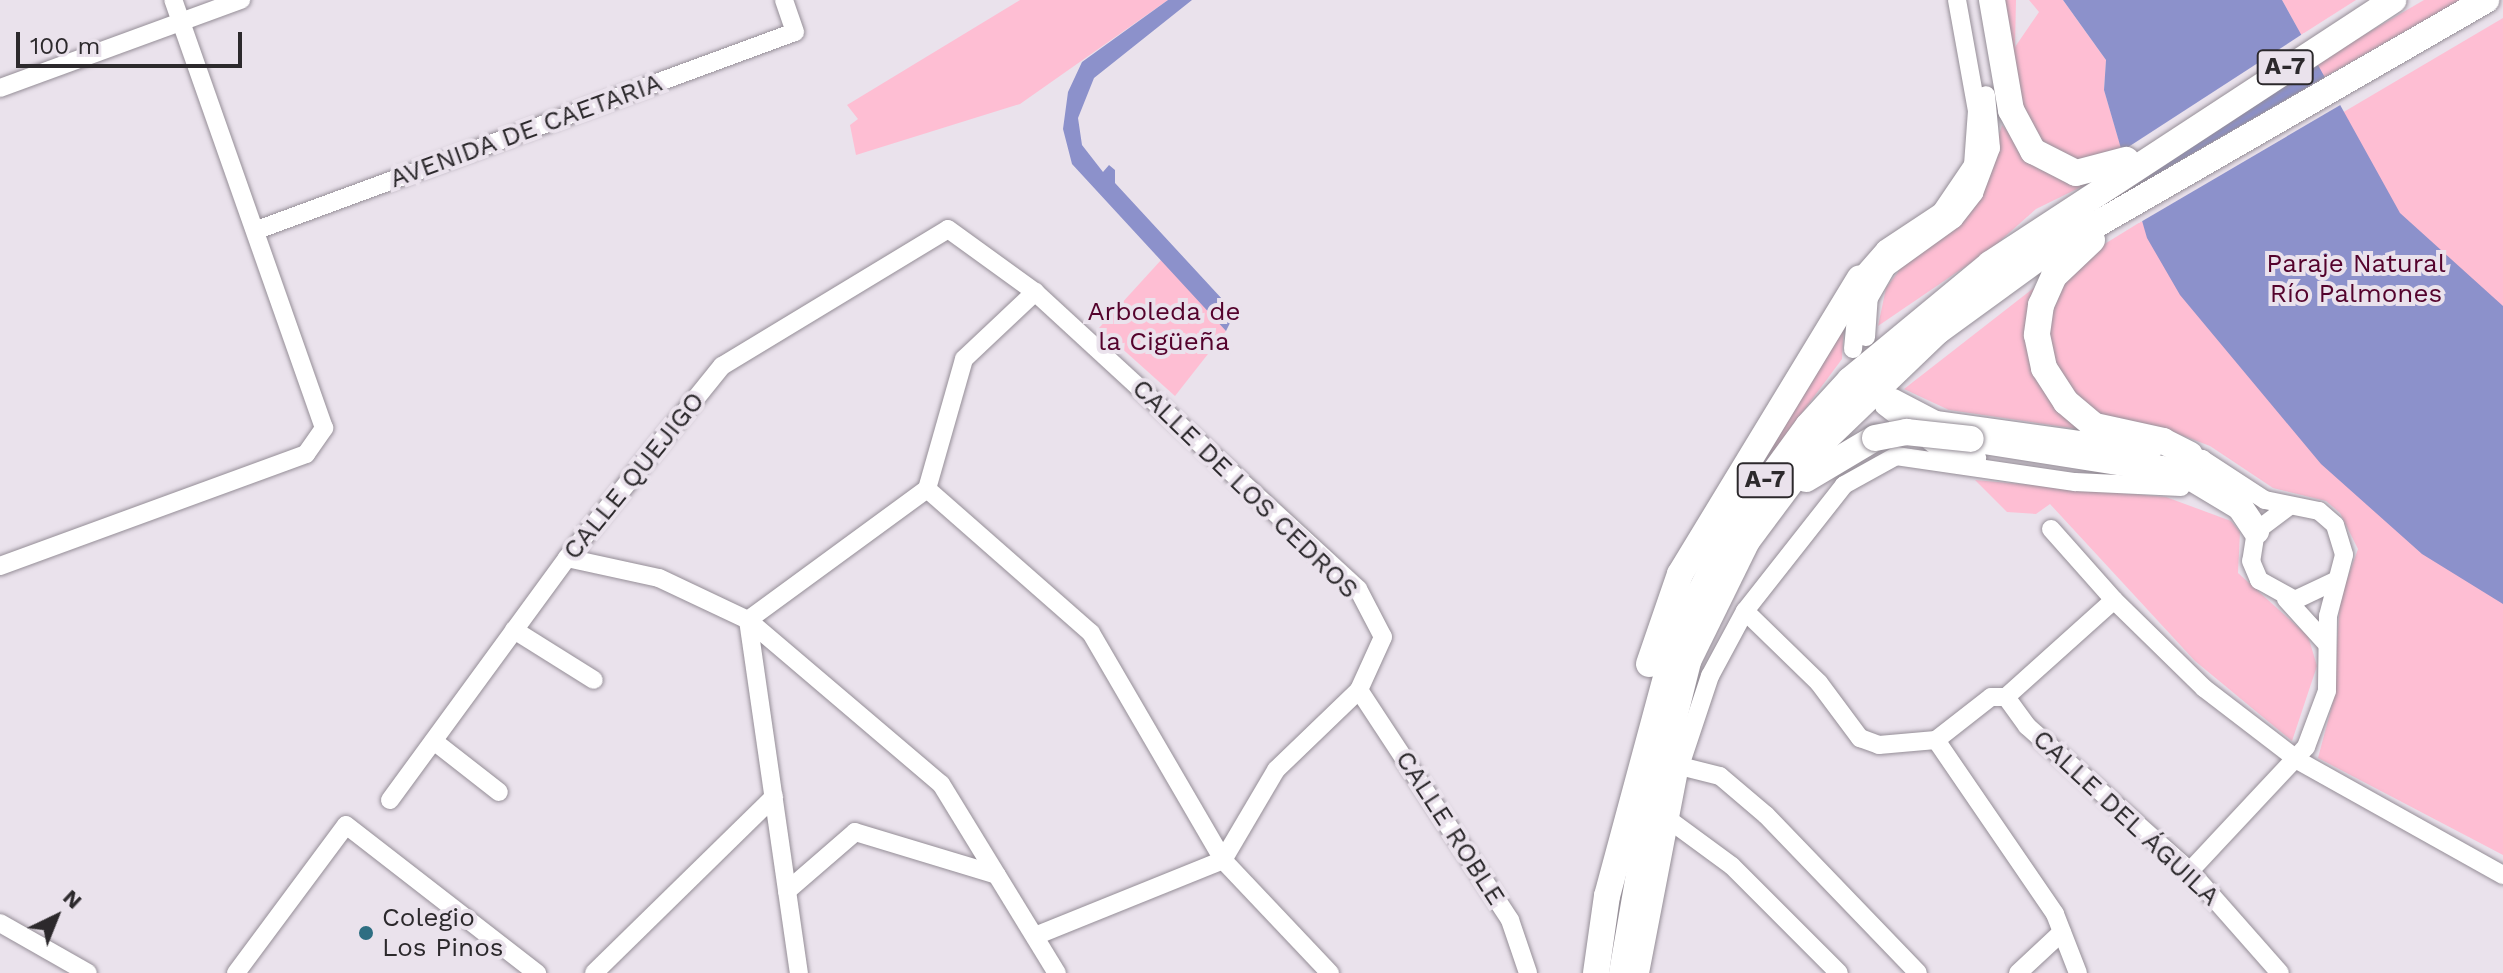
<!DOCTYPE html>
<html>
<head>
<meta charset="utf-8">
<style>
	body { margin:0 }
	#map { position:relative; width:2503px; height:973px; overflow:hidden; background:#eae2ec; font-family:"Work Sans",sans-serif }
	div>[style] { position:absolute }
	.green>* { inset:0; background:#febed3 }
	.water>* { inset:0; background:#8c91cb }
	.pier>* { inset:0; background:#eae2ec }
	.roads { filter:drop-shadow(0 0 2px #958e97) drop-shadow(0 0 2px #958e97) }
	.minor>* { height:18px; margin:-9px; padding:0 9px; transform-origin:9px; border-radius:9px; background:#fff }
	.highway>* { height:26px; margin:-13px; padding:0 13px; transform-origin:13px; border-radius:13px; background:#fff }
	.bridges { filter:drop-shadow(0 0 2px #958e97) drop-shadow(0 0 2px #958e97) }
	.highway-bridge>* { height:26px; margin:-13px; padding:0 13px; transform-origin:13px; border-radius:13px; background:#fff }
	.dots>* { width:22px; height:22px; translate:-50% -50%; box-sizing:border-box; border:4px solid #eae2ec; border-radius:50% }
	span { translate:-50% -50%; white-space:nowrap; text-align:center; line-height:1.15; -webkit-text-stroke:8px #eae2ec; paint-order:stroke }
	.shield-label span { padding:2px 6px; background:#eae2ec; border:2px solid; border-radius:6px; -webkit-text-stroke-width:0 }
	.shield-label { font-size:24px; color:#2c292c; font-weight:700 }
	.street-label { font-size:26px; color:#2c292c }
	.park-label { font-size:26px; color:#54022c }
	.poi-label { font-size:26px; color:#2c292c }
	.left { translate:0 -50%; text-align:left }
	.north { position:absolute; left:16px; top:877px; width:80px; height:80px; -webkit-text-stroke:6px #eae2ec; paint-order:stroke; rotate:43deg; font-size:22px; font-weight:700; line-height:32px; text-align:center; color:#2c292c }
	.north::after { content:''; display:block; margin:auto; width:28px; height:36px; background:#2c292c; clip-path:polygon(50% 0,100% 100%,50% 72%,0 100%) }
	.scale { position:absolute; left:16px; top:32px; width:226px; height:36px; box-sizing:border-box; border:4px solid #2c292c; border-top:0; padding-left:10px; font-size:24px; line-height:28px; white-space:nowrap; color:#2c292c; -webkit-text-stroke:6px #eae2ec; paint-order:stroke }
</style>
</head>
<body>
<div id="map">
	<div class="green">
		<div style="clip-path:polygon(1020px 0,1168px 0,1020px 104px,856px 155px,850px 125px,858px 119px,847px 105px)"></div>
		<div style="clip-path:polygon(2004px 0,2016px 0,2015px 47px,2039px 12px,2029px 0,2063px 0,2106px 60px,2104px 90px,2122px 151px,2096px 166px,2044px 154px,2021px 109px)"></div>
		<div style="clip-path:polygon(2282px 0,2356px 0,2301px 35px)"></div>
		<div style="clip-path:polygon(2424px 0,2460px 0,2323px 78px,2316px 63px)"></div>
		<div style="clip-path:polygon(2503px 18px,2503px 855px,2318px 758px,2334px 698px,2340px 599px,2358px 549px,2340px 513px,2326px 501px,2273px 488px,2210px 446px,2181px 435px,2131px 430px,2080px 404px,2051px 362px,2046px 321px,2052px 297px,2098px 248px,2142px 221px,2145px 229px)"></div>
		<div style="clip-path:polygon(2002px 125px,2038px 169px,2085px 185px,2036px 209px,1991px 249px,1878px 326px,1886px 288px,1901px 268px,1964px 221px,1979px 200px)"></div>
		<div style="clip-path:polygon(1162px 259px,1226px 331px,1175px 396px,1099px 328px)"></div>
		<div style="clip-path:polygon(2049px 276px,2032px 311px,2084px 430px,1949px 410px,1904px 389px)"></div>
		<div style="clip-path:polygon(1844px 323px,1842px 359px,1744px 491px)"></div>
		<div style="clip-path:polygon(1975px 480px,2166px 497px,2231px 521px,2240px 532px,2238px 573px,2308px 636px,2317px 666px,2292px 741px,2195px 661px,2050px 504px,2036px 514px,2007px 512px)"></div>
	</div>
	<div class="water">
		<div style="clip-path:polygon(1168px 0,1192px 0,1094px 78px,1078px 118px,1082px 145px,1103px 172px,1109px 165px,1115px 170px,1115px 183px,1235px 313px,1226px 331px,1072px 164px,1063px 129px,1068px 92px,1082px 62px)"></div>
		<div style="clip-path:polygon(2063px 0,2282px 0,2400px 213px,2503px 306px,2503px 604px,2422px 554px,2321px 464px,2180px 295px,2147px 238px,2104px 90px,2106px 60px)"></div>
	</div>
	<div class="pier">
		<div style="clip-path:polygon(2304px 33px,2319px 61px,2128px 184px,2119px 153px)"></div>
		<div style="clip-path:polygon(2327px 76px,2342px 104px,2139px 223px,2129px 190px)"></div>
	</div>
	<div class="roads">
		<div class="minor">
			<div style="left:0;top:88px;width:257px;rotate:-20.1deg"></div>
			<div style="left:257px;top:230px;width:573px;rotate:-20.21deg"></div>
			<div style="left:795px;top:32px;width:34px;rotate:-109deg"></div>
			<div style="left:1866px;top:337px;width:39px;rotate:-86deg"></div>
			<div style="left:1869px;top:298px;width:34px;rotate:-60deg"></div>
			<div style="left:1886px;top:268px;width:84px;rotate:-35.8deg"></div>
			<div style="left:1954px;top:219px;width:33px;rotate:-52deg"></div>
			<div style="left:1974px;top:193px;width:48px;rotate:-69.3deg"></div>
			<div style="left:1991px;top:148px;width:53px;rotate:-95.4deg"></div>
			<div style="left:1853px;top:349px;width:71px;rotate:-84.4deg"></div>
			<div style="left:1860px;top:278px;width:38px;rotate:-49deg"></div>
			<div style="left:1885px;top:249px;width:67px;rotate:-33.5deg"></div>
			<div style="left:1941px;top:212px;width:57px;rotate:-55.8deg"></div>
			<div style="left:1973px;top:165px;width:54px;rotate:-85.8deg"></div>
			<div style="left:1977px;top:111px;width:113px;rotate:-100.2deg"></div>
			<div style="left:1894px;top:398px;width:47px;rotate:27.6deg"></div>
			<div style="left:1936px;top:420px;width:219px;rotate:7.9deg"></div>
			<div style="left:1884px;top:406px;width:66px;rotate:37.6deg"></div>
			<div style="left:1936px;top:446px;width:43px;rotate:16.3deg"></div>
			<div style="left:2179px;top:454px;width:24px;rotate:12deg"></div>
			<div style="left:2202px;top:459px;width:75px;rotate:33.1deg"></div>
			<div style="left:2265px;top:500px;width:55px;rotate:11.5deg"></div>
			<div style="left:2319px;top:511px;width:21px;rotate:41deg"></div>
			<div style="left:2335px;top:525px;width:31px;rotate:73deg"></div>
			<div style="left:2344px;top:555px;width:63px;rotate:104.7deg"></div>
			<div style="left:2328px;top:616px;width:75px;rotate:90.8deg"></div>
			<div style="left:2327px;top:691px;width:60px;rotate:110.6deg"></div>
			<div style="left:2306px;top:747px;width:170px;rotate:133.1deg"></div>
			<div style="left:927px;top:489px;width:218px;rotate:41.3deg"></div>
			<div style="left:1091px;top:633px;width:263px;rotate:59.8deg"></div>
			<div style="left:1223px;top:860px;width:156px;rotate:46.6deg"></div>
			<div style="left:2288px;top:507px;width:40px;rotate:143deg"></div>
			<div style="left:2256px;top:531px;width:30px;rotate:99deg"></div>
			<div style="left:2251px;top:561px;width:21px;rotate:67deg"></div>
			<div style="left:2259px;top:580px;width:41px;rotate:29.1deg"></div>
			<div style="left:2295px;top:600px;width:44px;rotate:-25.4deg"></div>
			<div style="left:2051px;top:529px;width:95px;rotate:48.4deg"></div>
			<div style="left:2114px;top:600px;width:145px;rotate:138.1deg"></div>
			<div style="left:2006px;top:697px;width:15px;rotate:180deg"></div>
			<div style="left:1991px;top:697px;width:70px;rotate:142deg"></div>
			<div style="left:1936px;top:740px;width:211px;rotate:55.6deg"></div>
			<div style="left:2055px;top:914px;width:63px;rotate:68.7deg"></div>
			<div style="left:567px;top:558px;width:94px;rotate:12.3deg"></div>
			<div style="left:659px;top:578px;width:98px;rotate:25.3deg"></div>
			<div style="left:748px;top:620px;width:253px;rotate:40.4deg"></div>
			<div style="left:941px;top:784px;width:222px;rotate:58.5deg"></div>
			<div style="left:0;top:566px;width:326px;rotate:-20.1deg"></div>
			<div style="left:306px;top:454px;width:32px;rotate:-55deg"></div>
			<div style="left:324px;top:428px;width:454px;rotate:-109.4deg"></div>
			<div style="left:2286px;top:599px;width:59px;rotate:47.7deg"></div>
			<div style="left:2114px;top:600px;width:126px;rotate:44.4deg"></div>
			<div style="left:2204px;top:688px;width:120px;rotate:37.5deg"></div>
			<div style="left:2299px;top:761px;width:234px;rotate:29.2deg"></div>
			<div style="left:1745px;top:611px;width:103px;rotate:44.2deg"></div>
			<div style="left:1819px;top:683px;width:69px;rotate:53.3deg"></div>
			<div style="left:1860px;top:738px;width:20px;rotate:20deg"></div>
			<div style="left:1879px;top:745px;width:57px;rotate:-5deg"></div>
			<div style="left:748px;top:620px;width:222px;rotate:-36.2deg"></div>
			<div style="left:927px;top:489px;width:135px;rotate:-74.1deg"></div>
			<div style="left:964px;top:359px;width:98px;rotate:-43.3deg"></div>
			<div style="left:748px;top:620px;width:357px;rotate:81.8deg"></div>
			<div style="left:514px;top:630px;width:94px;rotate:32deg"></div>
			<div style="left:1359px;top:690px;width:275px;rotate:56.7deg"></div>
			<div style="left:1510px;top:920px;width:56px;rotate:71.2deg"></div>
			<div style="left:2006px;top:697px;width:36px;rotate:54deg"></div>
			<div style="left:2027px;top:726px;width:218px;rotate:41.7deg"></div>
			<div style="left:2190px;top:871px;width:136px;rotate:48.6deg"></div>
			<div style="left:435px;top:742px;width:81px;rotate:38deg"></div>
			<div style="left:1680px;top:766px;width:41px;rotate:14deg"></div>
			<div style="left:1720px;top:776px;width:60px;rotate:40.3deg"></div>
			<div style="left:1766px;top:815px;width:219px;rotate:46.1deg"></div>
			<div style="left:390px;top:800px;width:300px;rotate:-53.8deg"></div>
			<div style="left:567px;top:558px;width:247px;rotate:-51.1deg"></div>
			<div style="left:722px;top:366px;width:264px;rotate:-31.2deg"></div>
			<div style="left:948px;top:229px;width:107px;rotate:35.9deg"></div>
			<div style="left:1035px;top:292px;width:439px;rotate:42.6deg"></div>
			<div style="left:1358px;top:589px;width:54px;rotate:62.5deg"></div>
			<div style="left:1383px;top:637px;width:58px;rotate:114.4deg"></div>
			<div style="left:1359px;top:690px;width:115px;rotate:136.1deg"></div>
			<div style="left:1276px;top:770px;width:104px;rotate:120.5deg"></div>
			<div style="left:1668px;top:819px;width:79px;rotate:36.3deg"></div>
			<div style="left:1732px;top:866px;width:151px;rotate:45deg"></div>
			<div style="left:787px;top:891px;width:90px;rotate:-40.9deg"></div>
			<div style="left:855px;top:832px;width:148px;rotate:16.8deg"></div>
			<div style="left:0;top:923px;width:101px;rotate:29.6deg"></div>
			<div style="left:1035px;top:936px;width:203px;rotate:-22deg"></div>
			<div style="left:236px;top:973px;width:184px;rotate:-53.4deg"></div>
			<div style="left:346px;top:825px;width:242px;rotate:37.8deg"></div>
			<div style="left:594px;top:973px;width:252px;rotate:-44.4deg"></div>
			<div style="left:1640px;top:973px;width:211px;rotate:-79.1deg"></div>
			<div style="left:1680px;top:766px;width:95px;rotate:-71.6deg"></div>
			<div style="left:1710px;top:676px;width:74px;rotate:-61.7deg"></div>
			<div style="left:1745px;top:611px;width:160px;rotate:-51.8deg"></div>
			<div style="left:1844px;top:485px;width:60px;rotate:-29.1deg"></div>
			<div style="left:1896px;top:456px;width:181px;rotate:8.3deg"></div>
			<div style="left:2075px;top:482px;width:106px;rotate:2.7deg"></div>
			<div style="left:2018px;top:973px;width:60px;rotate:-43deg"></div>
		</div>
		<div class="highway">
			<div style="left:1992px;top:0;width:112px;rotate:80.2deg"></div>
			<div style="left:2011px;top:110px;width:47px;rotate:61.8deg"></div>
			<div style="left:2033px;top:151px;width:48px;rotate:27.1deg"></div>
			<div style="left:2076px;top:173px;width:52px;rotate:-14.6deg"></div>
			<div style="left:2092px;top:240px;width:52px;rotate:136.5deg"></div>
			<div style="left:2054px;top:276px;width:32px;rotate:114deg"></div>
			<div style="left:2041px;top:305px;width:30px;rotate:98deg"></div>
			<div style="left:2037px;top:335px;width:34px;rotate:78deg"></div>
			<div style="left:2044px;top:368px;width:40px;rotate:57.1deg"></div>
			<div style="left:2066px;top:402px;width:38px;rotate:40deg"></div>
			<div style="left:2095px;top:426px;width:70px;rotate:12.4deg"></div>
			<div style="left:2163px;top:441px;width:30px;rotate:27deg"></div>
			<div style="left:1971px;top:439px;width:214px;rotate:8.9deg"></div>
			<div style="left:2182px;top:472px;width:68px;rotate:31.1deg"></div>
			<div style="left:2240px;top:507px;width:29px;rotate:56deg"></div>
			<div style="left:1806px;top:479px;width:80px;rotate:-30.7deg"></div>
			<div style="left:1649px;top:664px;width:95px;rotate:-71deg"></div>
			<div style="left:1680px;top:574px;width:346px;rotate:-58.7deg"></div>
			<div style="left:1596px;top:973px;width:78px;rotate:-81.9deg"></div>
			<div style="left:1607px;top:896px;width:265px;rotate:-74.9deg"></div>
			<div style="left:1676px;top:640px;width:120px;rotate:-63.2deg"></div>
			<div style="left:1730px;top:533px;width:132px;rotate:-53.9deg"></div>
			<div style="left:1808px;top:426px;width:62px;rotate:-47.6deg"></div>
			<div style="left:1850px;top:380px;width:182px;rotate:-39.6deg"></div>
			<div style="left:1990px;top:264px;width:482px;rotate:-33.2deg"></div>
			<div style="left:1622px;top:973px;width:153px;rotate:-80.2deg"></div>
			<div style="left:1648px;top:822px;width:166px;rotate:-76deg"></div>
			<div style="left:1688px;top:661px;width:134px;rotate:-63.8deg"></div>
			<div style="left:1747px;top:541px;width:117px;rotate:-53.3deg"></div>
			<div style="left:1817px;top:447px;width:168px;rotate:-43.8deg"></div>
			<div style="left:1938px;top:331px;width:126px;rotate:-36deg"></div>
			<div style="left:2040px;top:257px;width:515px;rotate:-29.95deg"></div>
		</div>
	</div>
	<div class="bridges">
		<div class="highway-bridge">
			<div style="left:1875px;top:438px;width:32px;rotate:-11deg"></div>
			<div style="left:1906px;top:432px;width:65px;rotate:6.1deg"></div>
		</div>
	</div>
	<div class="dots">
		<div style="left:366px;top:933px;background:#2e6e82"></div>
	</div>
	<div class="shield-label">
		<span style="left:2285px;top:67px">A-7</span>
		<span style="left:1765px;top:480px">A-7</span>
	</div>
	<div class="street-label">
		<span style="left:526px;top:131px;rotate:-20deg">AVENIDA DE CAETARIA</span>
		<span style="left:634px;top:476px;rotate:-51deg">CALLE QUEJIGO</span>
		<span style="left:1245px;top:489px;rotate:44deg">CALLE DE LOS CEDROS</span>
		<span style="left:2126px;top:818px;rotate:43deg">CALLE DEL ÁGUILA</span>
		<span style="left:1450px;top:828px;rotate:57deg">CALLE ROBLE</span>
	</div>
	<div class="park-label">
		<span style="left:2356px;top:279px">Paraje Natural<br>Río Palmones</span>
		<span style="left:1164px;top:327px">Arboleda de<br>la Cigüeña</span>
	</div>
	<div class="poi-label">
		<span class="left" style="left:382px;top:933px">Colegio<br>Los Pinos</span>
	</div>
	<div class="north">N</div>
	<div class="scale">100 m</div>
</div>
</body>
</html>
